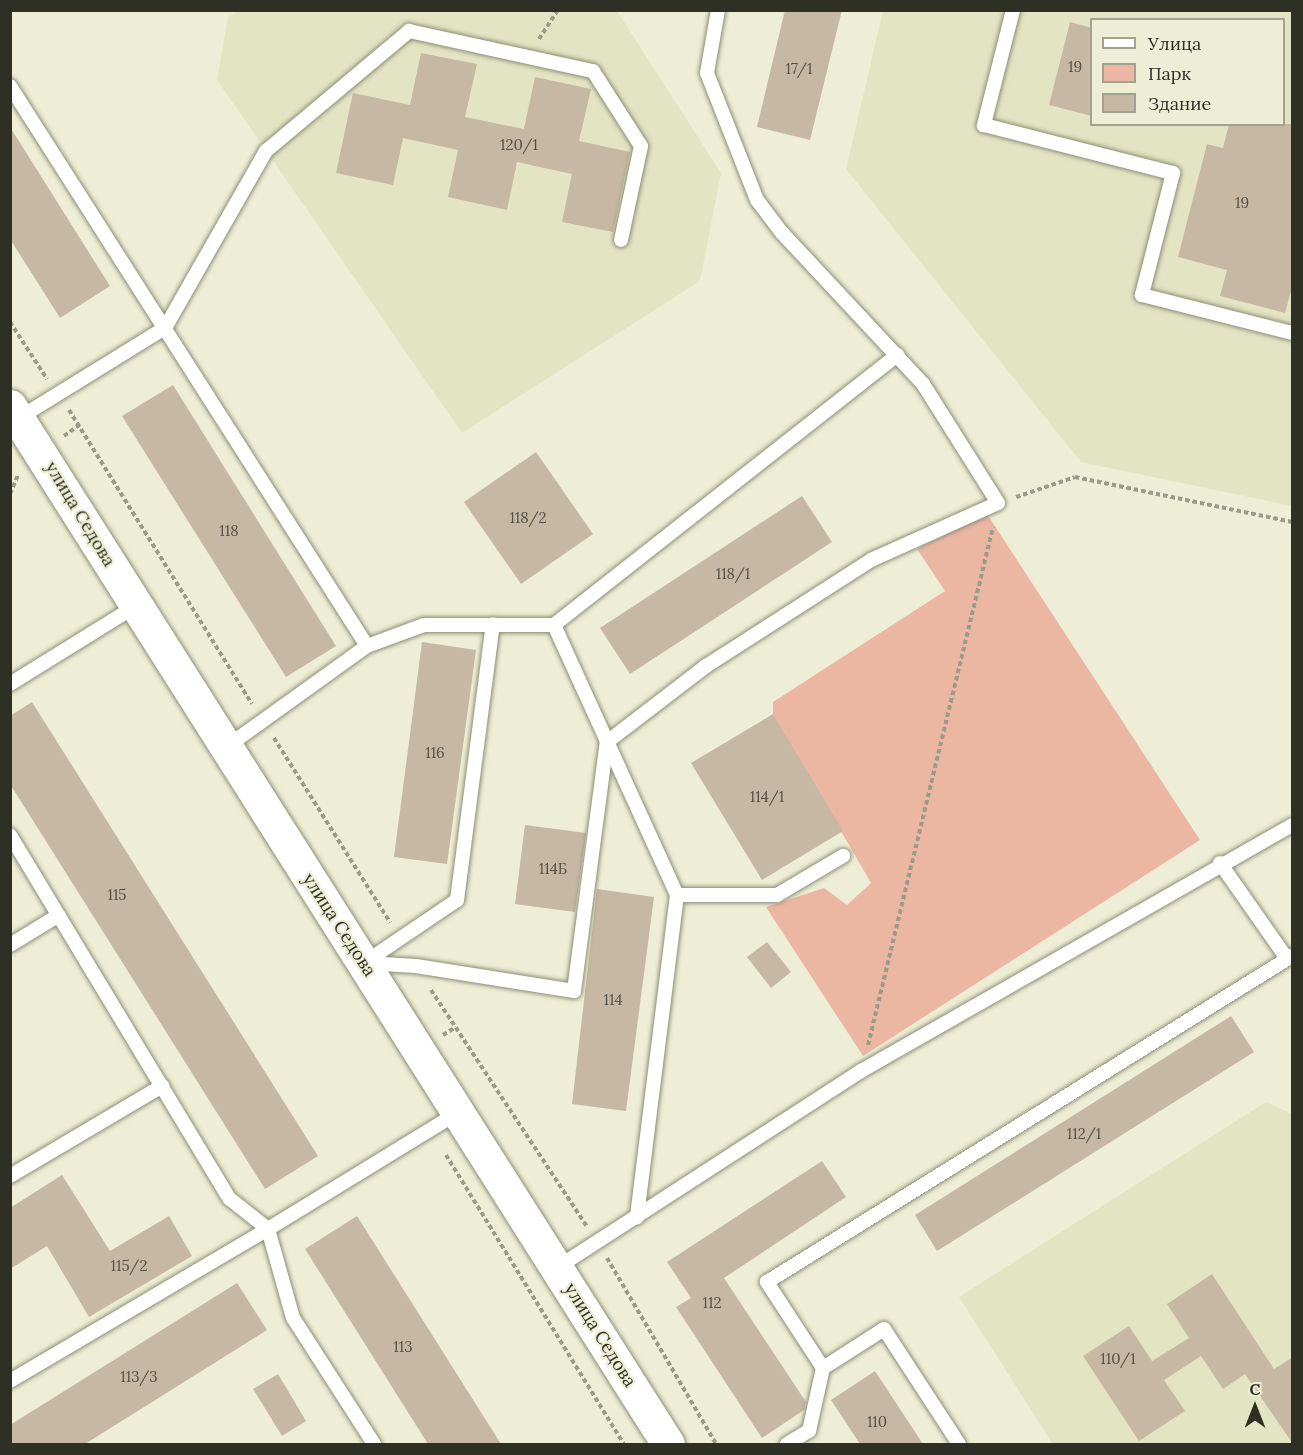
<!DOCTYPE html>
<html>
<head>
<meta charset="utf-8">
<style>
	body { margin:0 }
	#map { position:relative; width:1303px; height:1455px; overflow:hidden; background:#edeed5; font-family:Lora,serif }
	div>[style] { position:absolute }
	.built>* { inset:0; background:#e3e4c3 }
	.green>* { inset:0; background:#ebb7a3 }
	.building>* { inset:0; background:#c7b8a3 }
	.path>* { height:4px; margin-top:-2px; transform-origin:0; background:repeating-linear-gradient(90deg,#9a9b88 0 4.5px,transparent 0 7.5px) }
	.roads { filter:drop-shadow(0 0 2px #8d8e77) drop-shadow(0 0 2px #8d8e77) }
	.service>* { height:14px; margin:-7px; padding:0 7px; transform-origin:7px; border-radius:7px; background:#fff }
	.secondary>* { height:33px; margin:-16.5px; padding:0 16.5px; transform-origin:16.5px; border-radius:16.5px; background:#fff }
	span { translate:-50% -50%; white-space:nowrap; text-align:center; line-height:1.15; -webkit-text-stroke:4.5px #edeed5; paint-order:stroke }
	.number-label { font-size:15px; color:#545144 }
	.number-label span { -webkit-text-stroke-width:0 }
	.street-label { font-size:18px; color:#2e2f25 }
	.frame { position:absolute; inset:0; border:12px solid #2e2f25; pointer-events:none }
	.legend { position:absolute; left:1090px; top:18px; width:195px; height:108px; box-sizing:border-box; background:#edeed5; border:2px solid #a1a28f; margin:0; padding:8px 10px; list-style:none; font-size:18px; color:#2e2f25 }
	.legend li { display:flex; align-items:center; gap:12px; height:30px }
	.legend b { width:30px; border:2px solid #a1a28f }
	.north { position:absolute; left:1225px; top:1377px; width:60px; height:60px; -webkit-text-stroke:4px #edeed5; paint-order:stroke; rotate:0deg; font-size:16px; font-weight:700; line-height:24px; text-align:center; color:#2e2f25 }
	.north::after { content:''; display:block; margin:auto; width:21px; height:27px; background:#2e2f25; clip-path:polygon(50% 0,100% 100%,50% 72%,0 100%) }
</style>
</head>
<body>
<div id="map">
	<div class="built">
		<div style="clip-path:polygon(239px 11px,617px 11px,721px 173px,700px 281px,462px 433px,217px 80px,228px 17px)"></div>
		<div style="clip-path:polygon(evenodd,883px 11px,1292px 11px,1292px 506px,1081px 462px,846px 169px,883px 11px,1092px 20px,1284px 20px,1284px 124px,1092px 124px,1092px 20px)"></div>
		<div style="clip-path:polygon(1266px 1102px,1292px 1114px,1292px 1444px,1053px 1444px,959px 1297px)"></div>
	</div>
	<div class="green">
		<div style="clip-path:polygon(987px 514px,1200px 840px,863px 1056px,766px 907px,824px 888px,847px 905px,871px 883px,773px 714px,773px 702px,945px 591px,917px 549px)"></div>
	</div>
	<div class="building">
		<div style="clip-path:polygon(785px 10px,842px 10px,810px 140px,757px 127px)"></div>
		<div style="clip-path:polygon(1070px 22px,1092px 28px,1092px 116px,1049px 105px)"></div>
		<div style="clip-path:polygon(421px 53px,477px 64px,465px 117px,524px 129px,535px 77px,591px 89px,579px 141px,630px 152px,613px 232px,562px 222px,572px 174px,517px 162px,507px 210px,448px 197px,458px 150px,403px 138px,393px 185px,336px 173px,353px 93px,410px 105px)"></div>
		<div style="clip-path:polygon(1229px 124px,1293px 124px,1293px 284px,1285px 313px,1220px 296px,1227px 270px,1178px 257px,1207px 144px,1223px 148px)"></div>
		<div style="clip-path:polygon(10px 127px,110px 286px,60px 318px,10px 239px)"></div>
		<div style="clip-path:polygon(173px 385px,336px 646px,286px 677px,122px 416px)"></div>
		<div style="clip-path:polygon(536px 452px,593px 534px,521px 584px,464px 502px)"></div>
		<div style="clip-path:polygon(802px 496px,832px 542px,630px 674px,600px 628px)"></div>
		<div style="clip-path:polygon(422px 642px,476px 650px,447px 864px,394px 857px)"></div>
		<div style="clip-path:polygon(32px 702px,318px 1156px,265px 1189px,10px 784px,10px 716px)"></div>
		<div style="clip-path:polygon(773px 714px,843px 831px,762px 880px,691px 763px)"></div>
		<div style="clip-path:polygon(525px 825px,586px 833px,575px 912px,515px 904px)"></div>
		<div style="clip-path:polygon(597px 889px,654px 897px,626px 1111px,572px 1104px)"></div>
		<div style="clip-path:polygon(767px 942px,791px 972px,771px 988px,747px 957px)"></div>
		<div style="clip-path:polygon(1231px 1016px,1254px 1052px,937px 1251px,915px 1215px)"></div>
		<div style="clip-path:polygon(822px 1161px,846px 1197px,724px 1278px,806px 1402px,804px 1410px,762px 1438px,676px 1307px,691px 1298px,667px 1262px)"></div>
		<div style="clip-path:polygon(62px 1175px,110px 1251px,169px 1216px,192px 1256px,89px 1317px,47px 1246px,10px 1269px,10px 1208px)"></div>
		<div style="clip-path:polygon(357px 1216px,501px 1444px,428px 1444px,305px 1249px)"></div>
		<div style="clip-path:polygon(1212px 1274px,1274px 1369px,1293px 1357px,1293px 1444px,1245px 1374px,1223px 1389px,1201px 1356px,1164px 1380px,1185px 1411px,1139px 1441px,1083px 1356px,1129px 1326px,1152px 1361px,1189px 1338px,1167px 1304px)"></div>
		<div style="clip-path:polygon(237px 1283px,267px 1330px,85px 1444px,10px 1444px,10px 1425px)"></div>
		<div style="clip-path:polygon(875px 1371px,923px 1444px,860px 1444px,831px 1400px)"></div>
		<div style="clip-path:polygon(278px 1374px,306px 1421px,282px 1436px,253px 1389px)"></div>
	</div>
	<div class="path">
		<div style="left:539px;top:39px;width:35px;rotate:-57deg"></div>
		<div style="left:10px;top:322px;width:68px;rotate:57deg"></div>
		<div style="left:69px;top:410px;width:346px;rotate:58.1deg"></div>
		<div style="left:64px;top:436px;width:19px;rotate:-36deg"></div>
		<div style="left:10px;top:494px;width:21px;rotate:-67deg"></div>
		<div style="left:1016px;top:497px;width:62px;rotate:-18.7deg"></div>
		<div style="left:1075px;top:477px;width:222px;rotate:11.7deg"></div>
		<div style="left:274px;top:738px;width:218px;rotate:57.8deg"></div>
		<div style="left:431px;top:990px;width:284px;rotate:56.6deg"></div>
		<div style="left:443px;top:1035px;width:15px;rotate:-32deg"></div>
		<div style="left:868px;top:1045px;width:533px;rotate:-76.43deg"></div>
		<div style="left:446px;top:1155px;width:339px;rotate:58.4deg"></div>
		<div style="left:607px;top:1258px;width:216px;rotate:59.6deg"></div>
	</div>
	<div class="roads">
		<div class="service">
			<div style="left:1013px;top:10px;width:119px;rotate:104.2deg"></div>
			<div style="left:984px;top:125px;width:195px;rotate:14.3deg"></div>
			<div style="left:1173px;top:173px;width:126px;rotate:104.3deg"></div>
			<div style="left:1142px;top:295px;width:155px;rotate:14.2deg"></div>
			<div style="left:10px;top:86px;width:664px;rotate:57.48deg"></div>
			<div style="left:19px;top:418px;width:172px;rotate:-31.7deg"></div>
			<div style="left:165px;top:328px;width:204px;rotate:-60.3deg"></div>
			<div style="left:266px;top:151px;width:187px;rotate:-40deg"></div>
			<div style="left:409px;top:31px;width:188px;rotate:12.3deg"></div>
			<div style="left:593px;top:71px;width:89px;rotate:57.4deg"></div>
			<div style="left:641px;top:146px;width:96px;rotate:102deg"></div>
			<div style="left:554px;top:625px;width:297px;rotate:65.5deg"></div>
			<div style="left:677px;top:895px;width:325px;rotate:97.1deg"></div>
			<div style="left:10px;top:684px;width:148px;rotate:-31.8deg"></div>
			<div style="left:225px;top:748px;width:175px;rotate:-35.7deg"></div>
			<div style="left:367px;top:646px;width:61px;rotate:-20.2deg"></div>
			<div style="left:424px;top:625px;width:130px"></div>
			<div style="left:554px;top:625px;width:437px;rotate:-38.2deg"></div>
			<div style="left:10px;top:835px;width:425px;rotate:58.9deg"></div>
			<div style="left:230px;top:1199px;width:48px;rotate:38.3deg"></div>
			<div style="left:268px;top:1229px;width:299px;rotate:149.5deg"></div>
			<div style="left:1220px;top:863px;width:113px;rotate:55deg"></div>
			<div style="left:677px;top:895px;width:100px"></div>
			<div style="left:777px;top:895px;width:77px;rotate:-30.6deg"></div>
			<div style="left:10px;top:945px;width:57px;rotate:-31.5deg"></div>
			<div style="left:364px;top:963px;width:112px;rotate:-34.1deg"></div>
			<div style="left:457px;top:900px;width:278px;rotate:-82.6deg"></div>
			<div style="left:366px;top:963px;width:50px;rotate:3.4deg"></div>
			<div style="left:416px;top:966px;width:160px;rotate:9deg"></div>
			<div style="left:574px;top:991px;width:251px;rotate:-82.5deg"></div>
			<div style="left:607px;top:742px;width:125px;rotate:-37.5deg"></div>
			<div style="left:706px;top:666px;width:196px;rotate:-32.7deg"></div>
			<div style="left:871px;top:560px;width:139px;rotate:-24.2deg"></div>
			<div style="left:998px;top:503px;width:141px;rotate:-122.2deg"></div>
			<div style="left:923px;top:384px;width:207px;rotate:-133deg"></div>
			<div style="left:782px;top:233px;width:41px;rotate:-127.1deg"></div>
			<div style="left:757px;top:200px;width:136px;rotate:-111.5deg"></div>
			<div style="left:707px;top:73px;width:64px;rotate:-80.1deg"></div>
			<div style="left:10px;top:1176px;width:177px;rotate:-30.6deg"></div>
			<div style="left:558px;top:1267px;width:361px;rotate:-32.9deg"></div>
			<div style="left:861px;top:1071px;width:496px;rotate:-29.7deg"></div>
			<div style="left:374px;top:1444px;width:150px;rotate:-122.7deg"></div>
			<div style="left:293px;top:1318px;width:92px;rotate:-105.7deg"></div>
			<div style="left:268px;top:1229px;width:224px;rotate:-31.5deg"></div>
			<div style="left:787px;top:1444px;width:26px;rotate:-31deg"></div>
			<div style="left:809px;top:1431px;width:65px;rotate:-77.5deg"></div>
			<div style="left:959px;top:1444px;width:137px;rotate:-123.1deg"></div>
			<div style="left:884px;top:1329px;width:72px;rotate:147.4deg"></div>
			<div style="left:823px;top:1368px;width:103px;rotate:-123.1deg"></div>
			<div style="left:767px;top:1282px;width:618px;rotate:-31.84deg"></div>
		</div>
		<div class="secondary">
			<div style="left:10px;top:406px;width:1229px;rotate:57.63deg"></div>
		</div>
	</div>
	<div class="number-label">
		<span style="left:1075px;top:67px">19</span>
		<span style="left:799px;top:69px">17/1</span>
		<span style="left:519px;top:145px">120/1</span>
		<span style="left:1242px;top:203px">19</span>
		<span style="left:528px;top:518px">118/2</span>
		<span style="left:229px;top:531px">118</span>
		<span style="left:733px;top:574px">118/1</span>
		<span style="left:435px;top:753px">116</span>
		<span style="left:767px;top:797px">114/1</span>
		<span style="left:553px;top:869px">114Б</span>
		<span style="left:117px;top:895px">115</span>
		<span style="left:613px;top:1000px">114</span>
		<span style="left:1084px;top:1134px">112/1</span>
		<span style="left:129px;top:1266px">115/2</span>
		<span style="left:712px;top:1303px">112</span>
		<span style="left:403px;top:1347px">113</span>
		<span style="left:1118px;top:1359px">110/1</span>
		<span style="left:139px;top:1377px">113/3</span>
		<span style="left:877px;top:1422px">110</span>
	</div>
	<div class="street-label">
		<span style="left:80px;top:514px;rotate:59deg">улица Седова</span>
		<span style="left:339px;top:925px;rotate:57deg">улица Седова</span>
		<span style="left:600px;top:1335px;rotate:58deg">улица Седова</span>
	</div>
	<div class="frame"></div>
	<ul class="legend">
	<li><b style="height:8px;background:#fff"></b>Улица</li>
	<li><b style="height:16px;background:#ebb7a3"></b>Парк</li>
	<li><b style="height:16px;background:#c7b8a3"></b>Здание</li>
	</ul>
	<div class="north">С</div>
</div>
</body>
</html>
